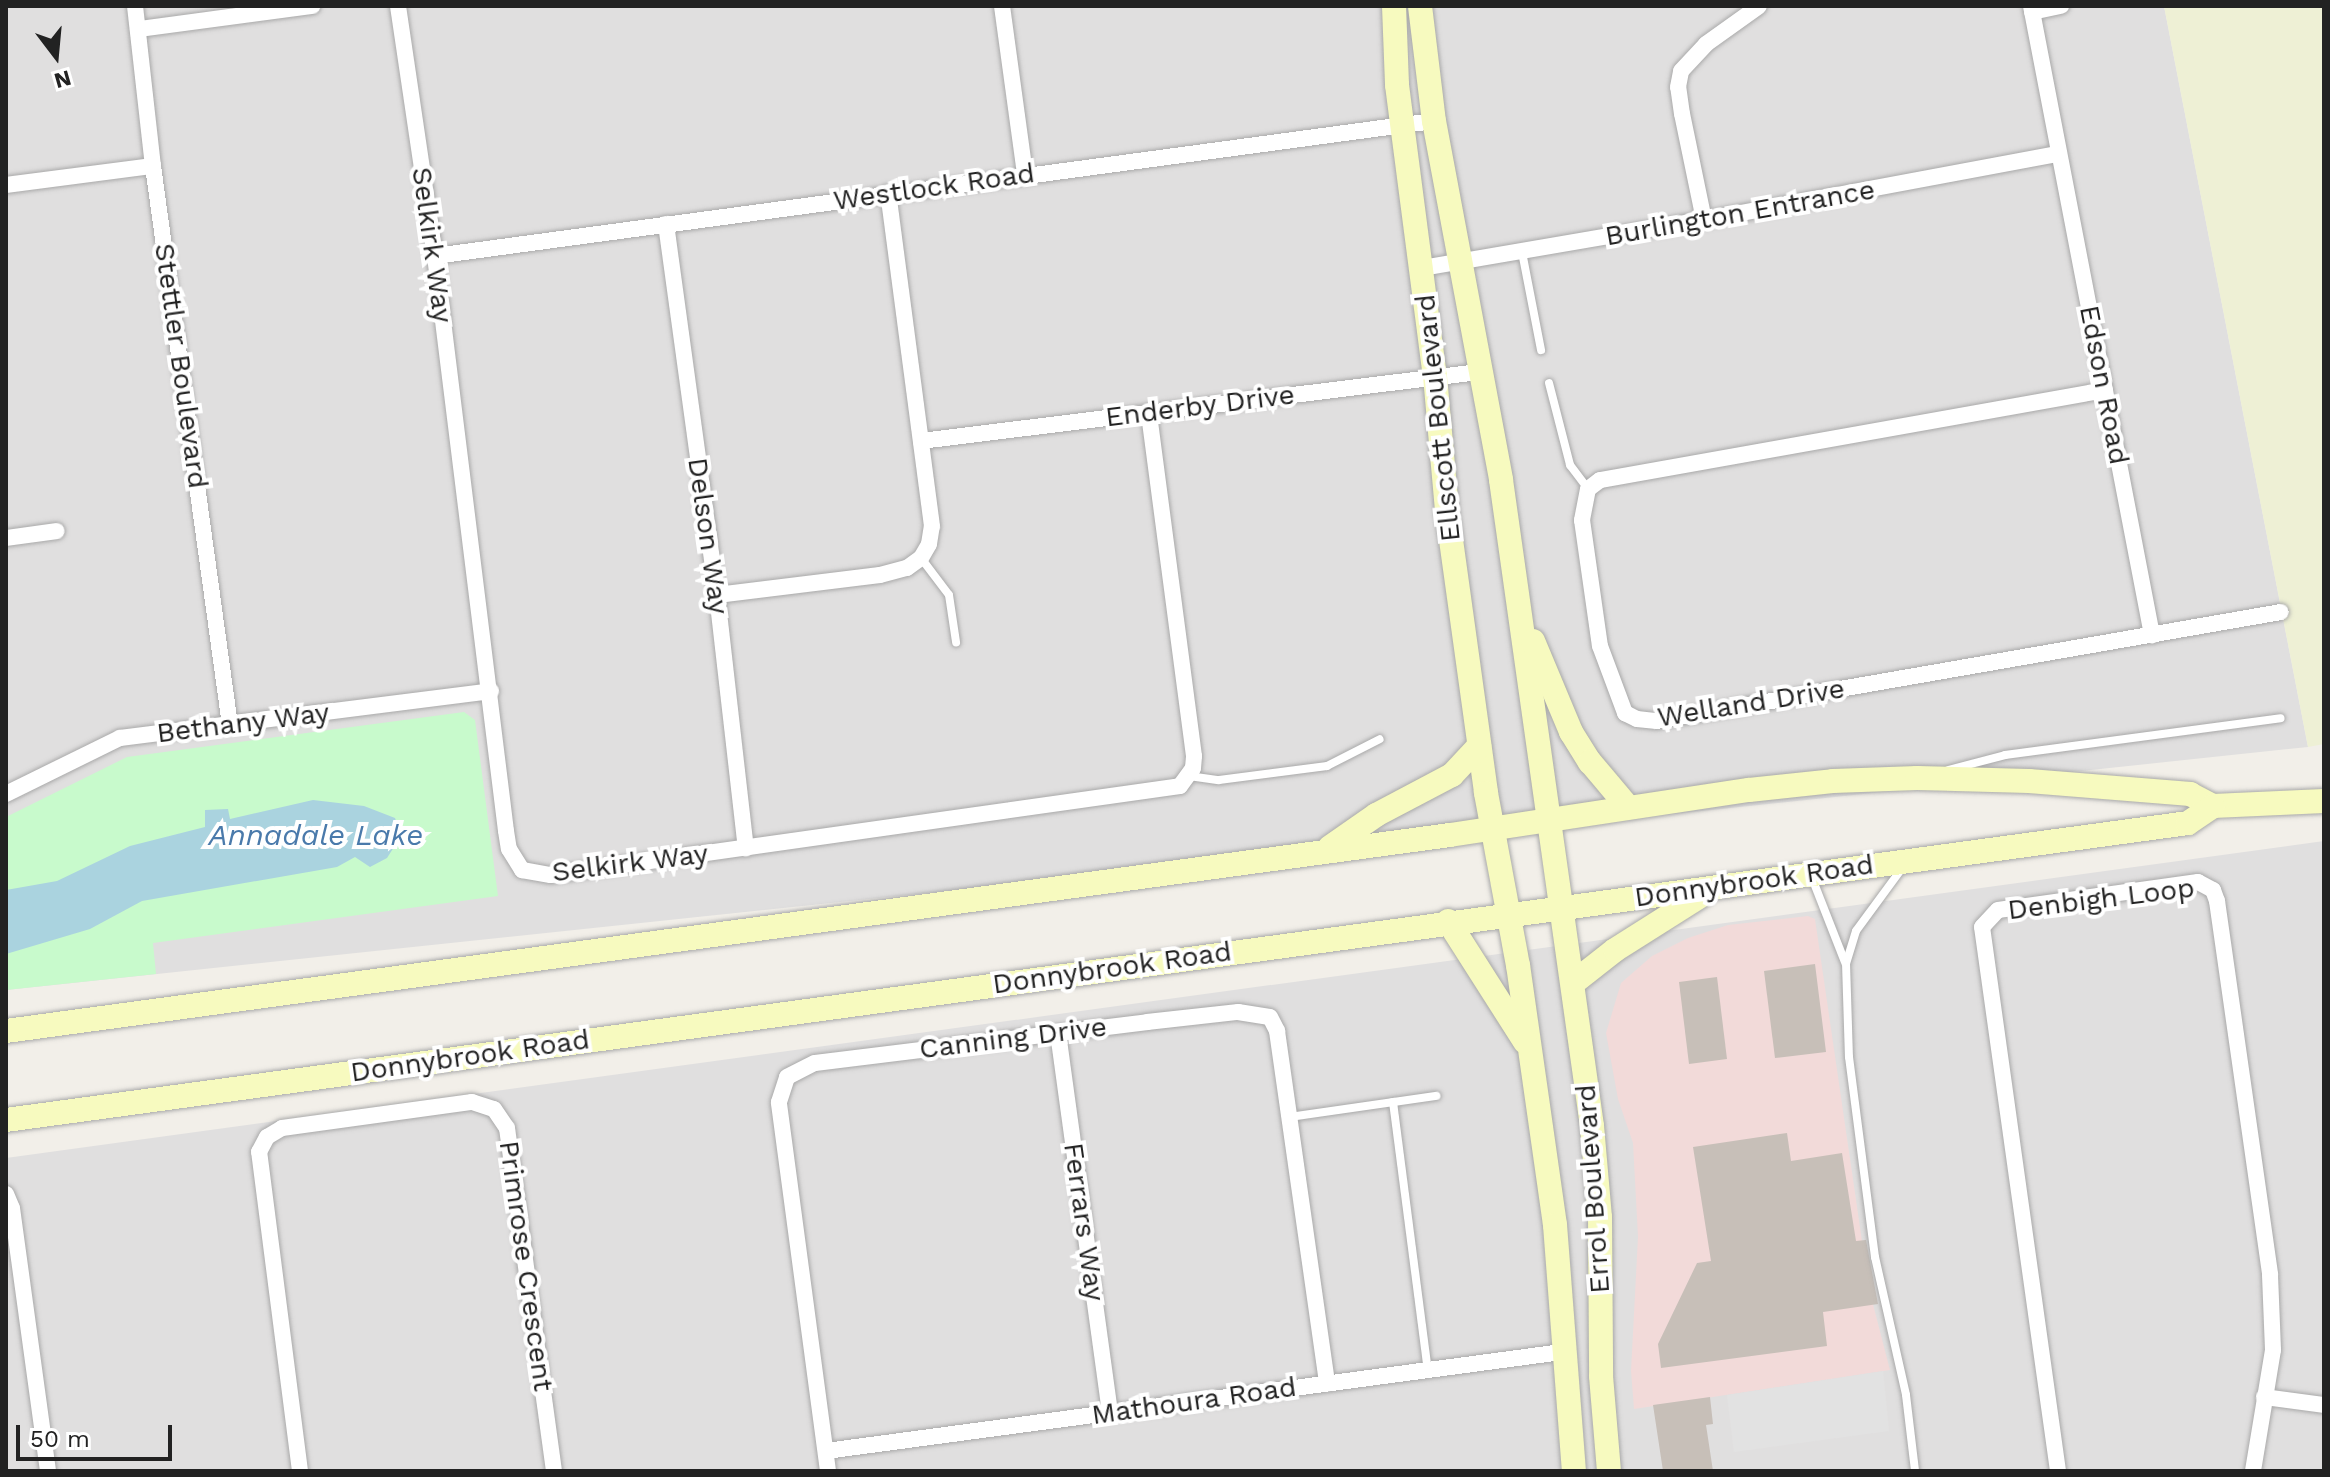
<!DOCTYPE html>
<html>
<head>
<meta charset="utf-8">
<style>
	body { margin:0 }
	#map { position:relative; width:2330px; height:1477px; overflow:hidden; background:#f2efe9; font-family:"Work Sans",sans-serif }
	div>[style] { position:absolute }
	.residential>* { inset:0; background:#e0dfdf }
	.commercial>* { inset:0; background:#f2dad9 }
	.farmland>* { inset:0; background:#eef0d5 }
	.park>* { inset:0; background:#c8facc }
	.parking>* { inset:0; background:#e2e2e2 }
	.water>* { inset:0; background:#aad3df }
	.building>* { inset:0; background:#c7bfb8 }
	.roads { filter:drop-shadow(0 0 2px #a9a9a9) drop-shadow(0 0 2px #a9a9a9) }
	.lane>* { height:8px; margin:-4px; padding:0 4px; transform-origin:4px; border-radius:4px; background:#fff }
	.street>* { height:16px; margin:-8px; padding:0 8px; transform-origin:8px; border-radius:8px; background:#fff }
	.secondary>* { height:24px; margin:-12px; padding:0 12px; transform-origin:12px; border-radius:12px; background:#f7fabf }
	span { translate:-50% -50%; white-space:nowrap; text-align:center; line-height:1.15; -webkit-text-stroke:8px #fff; paint-order:stroke }
	.street-label { font-size:28px; color:#222 }
	.water-label { font-size:30px; color:#4a7aab; font-style:italic }
	.frame { position:absolute; inset:0; border:8px solid #222; pointer-events:none }
	.north { position:absolute; left:16px; top:16px; width:80px; height:80px; -webkit-text-stroke:6px #fff; paint-order:stroke; rotate:164deg; font-size:22px; font-weight:700; line-height:32px; text-align:center; color:#222 }
	.north::after { content:''; display:block; margin:auto; width:28px; height:36px; background:#222; clip-path:polygon(50% 0,100% 100%,50% 72%,0 100%) }
	.scale { position:absolute; left:16px; top:1425px; width:156px; height:36px; box-sizing:border-box; border:4px solid #222; border-top:0; padding-left:10px; font-size:24px; line-height:28px; white-space:nowrap; color:#222; -webkit-text-stroke:6px #fff; paint-order:stroke }
</style>
</head>
<body>
<div id="map">
	<div class="residential">
		<div style="clip-path:polygon(6px 6px,2164px 6px,2308px 747px,6px 990px)"></div>
		<div style="clip-path:polygon(2324px 841px,2324px 1471px,6px 1471px,6px 1158px)"></div>
	</div>
	<div class="commercial">
		<div style="clip-path:polygon(1808px 916px,1815px 919px,1869px 1289px,1890px 1370px,1634px 1409px,1631px 1371px,1638px 1237px,1633px 1143px,1618px 1099px,1606px 1033px,1621px 983px,1652px 956px,1688px 938px,1728px 925px)"></div>
	</div>
	<div class="farmland">
		<div style="clip-path:polygon(2164px 6px,2324px 6px,2324px 744px,2308px 747px)"></div>
	</div>
	<div class="park">
		<div style="clip-path:polygon(464px 712px,475px 720px,498px 896px,153px 943px,156px 974px,6px 990px,6px 817px,127px 757px)"></div>
	</div>
	<div class="parking">
		<div style="clip-path:polygon(1883px 1371px,1889px 1431px,1734px 1452px,1727px 1395px)"></div>
	</div>
	<div class="water">
		<div style="clip-path:polygon(313px 800px,364px 806px,395px 818px,401px 836px,387px 858px,370px 867px,355px 857px,337px 867px,142px 901px,90px 929px,6px 954px,6px 890px,57px 881px,130px 846px,205px 827px,205px 810px,228px 809px,230px 819px)"></div>
	</div>
	<div class="building">
		<div style="clip-path:polygon(1815px 964px,1826px 1052px,1775px 1058px,1764px 971px)"></div>
		<div style="clip-path:polygon(1717px 977px,1727px 1059px,1689px 1064px,1679px 982px)"></div>
		<div style="clip-path:polygon(1787px 1133px,1791px 1161px,1842px 1153px,1856px 1241px,1866px 1240px,1878px 1304px,1823px 1312px,1827px 1346px,1661px 1368px,1658px 1344px,1697px 1263px,1711px 1261px,1693px 1147px)"></div>
		<div style="clip-path:polygon(1710px 1397px,1713px 1424px,1706px 1425px,1713px 1471px,1663px 1471px,1653px 1405px)"></div>
	</div>
	<div class="roads">
		<div class="lane">
			<div style="left:1522px;top:252px;width:100px;rotate:79deg"></div>
			<div style="left:1549px;top:383px;width:85px;rotate:75.6deg"></div>
			<div style="left:1570px;top:465px;width:30px;rotate:53deg"></div>
			<div style="left:921px;top:558px;width:46px;rotate:52.9deg"></div>
			<div style="left:949px;top:595px;width:48px;rotate:81.5deg"></div>
			<div style="left:1948px;top:770px;width:59px;rotate:-14.7deg"></div>
			<div style="left:2005px;top:755px;width:278px;rotate:-7.6deg"></div>
			<div style="left:1189px;top:776px;width:30px;rotate:8deg"></div>
			<div style="left:1219px;top:780px;width:109px;rotate:-7.4deg"></div>
			<div style="left:1327px;top:766px;width:59px;rotate:-27deg"></div>
			<div style="left:1903px;top:867px;width:79px;rotate:126.3deg"></div>
			<div style="left:1856px;top:931px;width:34px;rotate:107deg"></div>
			<div style="left:1846px;top:963px;width:94px;rotate:88.2deg"></div>
			<div style="left:1849px;top:1057px;width:202px;rotate:82.6deg"></div>
			<div style="left:1875px;top:1257px;width:141px;rotate:77.3deg"></div>
			<div style="left:1906px;top:1395px;width:77px;rotate:83.2deg"></div>
			<div style="left:1812px;top:878px;width:90px;rotate:68.6deg"></div>
			<div style="left:1393px;top:1102px;width:271px;rotate:82.6deg"></div>
			<div style="left:1290px;top:1117px;width:148px;rotate:-8.2deg"></div>
		</div>
		<div class="street">
			<div style="left:135px;top:6px;width:161px;rotate:83.6deg"></div>
			<div style="left:153px;top:166px;width:564px;rotate:82.16deg"></div>
			<div style="left:398px;top:6px;width:253px;rotate:81.6deg"></div>
			<div style="left:435px;top:256px;width:579px;rotate:82.96deg"></div>
			<div style="left:506px;top:831px;width:18px;rotate:81deg"></div>
			<div style="left:509px;top:849px;width:25px;rotate:58deg"></div>
			<div style="left:522px;top:870px;width:29px;rotate:10deg"></div>
			<div style="left:551px;top:875px;width:635px;rotate:-8.05deg"></div>
			<div style="left:1180px;top:786px;width:22px;rotate:-54deg"></div>
			<div style="left:1193px;top:768px;width:12px;rotate:-85deg"></div>
			<div style="left:1194px;top:756px;width:347px;rotate:-97.5deg"></div>
			<div style="left:1002px;top:6px;width:170px;rotate:82.2deg"></div>
			<div style="left:2031px;top:6px;width:641px;rotate:79.11deg"></div>
			<div style="left:2032px;top:12px;width:30px;rotate:-12deg"></div>
			<div style="left:139px;top:29px;width:175px;rotate:-7.6deg"></div>
			<div style="left:6px;top:185px;width:148px;rotate:-7.4deg"></div>
			<div style="left:1704px;top:220px;width:108px;rotate:-101.7deg"></div>
			<div style="left:1682px;top:114px;width:27px;rotate:-98deg"></div>
			<div style="left:1678px;top:87px;width:16px;rotate:-79deg"></div>
			<div style="left:1681px;top:71px;width:37px;rotate:-47deg"></div>
			<div style="left:1706px;top:44px;width:65px;rotate:-35.6deg"></div>
			<div style="left:666px;top:224px;width:374px;rotate:82.2deg"></div>
			<div style="left:717px;top:595px;width:255px;rotate:83.5deg"></div>
			<div style="left:435px;top:256px;width:1008px;rotate:-7.7deg"></div>
			<div style="left:1422px;top:268px;width:286px;rotate:-9.7deg"></div>
			<div style="left:1704px;top:220px;width:360px;rotate:-10.6deg"></div>
			<div style="left:2105px;top:390px;width:513px;rotate:169.89deg"></div>
			<div style="left:1600px;top:480px;width:15px;rotate:143deg"></div>
			<div style="left:1588px;top:489px;width:32px;rotate:101deg"></div>
			<div style="left:1582px;top:520px;width:127px;rotate:81.9deg"></div>
			<div style="left:1600px;top:646px;width:72px;rotate:69.5deg"></div>
			<div style="left:1625px;top:713px;width:13px;rotate:27deg"></div>
			<div style="left:1637px;top:719px;width:20px;rotate:6deg"></div>
			<div style="left:1657px;top:721px;width:633px;rotate:-9.91deg"></div>
			<div style="left:921px;top:441px;width:562px;rotate:-7.05deg"></div>
			<div style="left:6px;top:538px;width:51px;rotate:-7.8deg"></div>
			<div style="left:717px;top:595px;width:164px;rotate:-7deg"></div>
			<div style="left:880px;top:575px;width:28px;rotate:-15deg"></div>
			<div style="left:907px;top:568px;width:17px;rotate:-36deg"></div>
			<div style="left:921px;top:558px;width:16px;rotate:-60deg"></div>
			<div style="left:929px;top:544px;width:18px;rotate:-81deg"></div>
			<div style="left:932px;top:526px;width:336px;rotate:-97.5deg"></div>
			<div style="left:6px;top:794px;width:127px;rotate:-26.2deg"></div>
			<div style="left:120px;top:738px;width:374px;rotate:-7.2deg"></div>
			<div style="left:1058px;top:1033px;width:383px;rotate:82.2deg"></div>
			<div style="left:6px;top:1194px;width:15px;rotate:67deg"></div>
			<div style="left:12px;top:1208px;width:265px;rotate:82.2deg"></div>
			<div style="left:2264px;top:1397px;width:61px;rotate:7.6deg"></div>
			<div style="left:826px;top:1451px;width:743px;rotate:-7.66deg"></div>
			<div style="left:300px;top:1471px;width:322px;rotate:-97.3deg"></div>
			<div style="left:259px;top:1152px;width:17px;rotate:-62deg"></div>
			<div style="left:267px;top:1137px;width:17px;rotate:-31deg"></div>
			<div style="left:282px;top:1128px;width:192px;rotate:-7.8deg"></div>
			<div style="left:472px;top:1102px;width:23px;rotate:18deg"></div>
			<div style="left:494px;top:1109px;width:23px;rotate:56deg"></div>
			<div style="left:507px;top:1128px;width:346px;rotate:82.2deg"></div>
			<div style="left:828px;top:1471px;width:372px;rotate:-97.6deg"></div>
			<div style="left:779px;top:1102px;width:26px;rotate:-72deg"></div>
			<div style="left:787px;top:1077px;width:31px;rotate:-27deg"></div>
			<div style="left:815px;top:1063px;width:335px;rotate:-7deg"></div>
			<div style="left:1147px;top:1022px;width:92px;rotate:-6.3deg"></div>
			<div style="left:1238px;top:1012px;width:32px;rotate:9deg"></div>
			<div style="left:1270px;top:1017px;width:16px;rotate:63deg"></div>
			<div style="left:1277px;top:1031px;width:356px;rotate:81.9deg"></div>
			<div style="left:2058px;top:1471px;width:549px;rotate:-97.95deg"></div>
			<div style="left:1982px;top:927px;width:23px;rotate:-47deg"></div>
			<div style="left:1998px;top:910px;width:202px;rotate:-8deg"></div>
			<div style="left:2198px;top:882px;width:17px;rotate:28deg"></div>
			<div style="left:2213px;top:890px;width:12px;rotate:70deg"></div>
			<div style="left:2217px;top:901px;width:378px;rotate:81.9deg"></div>
			<div style="left:2270px;top:1275px;width:75px;rotate:87.7deg"></div>
			<div style="left:2273px;top:1350px;width:123px;rotate:99.4deg"></div>
		</div>
		<div class="secondary">
			<div style="left:1394px;top:6px;width:79px;rotate:87.8deg"></div>
			<div style="left:1397px;top:85px;width:293px;rotate:82.6deg"></div>
			<div style="left:1435px;top:376px;width:136px;rotate:84.9deg"></div>
			<div style="left:1447px;top:511px;width:285px;rotate:82.1deg"></div>
			<div style="left:1486px;top:793px;width:175px;rotate:79.5deg"></div>
			<div style="left:1518px;top:965px;width:263px;rotate:81.9deg"></div>
			<div style="left:1555px;top:1225px;width:247px;rotate:85.6deg"></div>
			<div style="left:1420px;top:6px;width:116px;rotate:83.1deg"></div>
			<div style="left:1434px;top:121px;width:365px;rotate:79.4deg"></div>
			<div style="left:1501px;top:480px;width:652px;rotate:81.98deg"></div>
			<div style="left:1592px;top:1126px;width:91px;rotate:85deg"></div>
			<div style="left:1600px;top:1217px;width:159px;rotate:89.6deg"></div>
			<div style="left:1601px;top:1376px;width:95px;rotate:85.2deg"></div>
			<div style="left:1533px;top:641px;width:99px;rotate:67.3deg"></div>
			<div style="left:1571px;top:732px;width:36px;rotate:58deg"></div>
			<div style="left:1590px;top:762px;width:59px;rotate:49.8deg"></div>
			<div style="left:1330px;top:847px;width:56px;rotate:-34.8deg"></div>
			<div style="left:1376px;top:815px;width:86px;rotate:-27.8deg"></div>
			<div style="left:1452px;top:775px;width:40px;rotate:-47deg"></div>
			<div style="left:1448px;top:921px;width:143px;rotate:57.5deg"></div>
			<div style="left:1573px;top:983px;width:53px;rotate:-38.2deg"></div>
			<div style="left:1615px;top:950px;width:107px;rotate:-32.3deg"></div>
			<div style="left:6px;top:1031px;width:1457px;rotate:-7.73deg"></div>
			<div style="left:1450px;top:835px;width:302px;rotate:-8.6deg"></div>
			<div style="left:1749px;top:790px;width:84px;rotate:-6.1deg"></div>
			<div style="left:1833px;top:781px;width:84px;rotate:-2deg"></div>
			<div style="left:1917px;top:778px;width:112px;rotate:1.5deg"></div>
			<div style="left:2029px;top:781px;width:162px;rotate:4.6deg"></div>
			<div style="left:2190px;top:794px;width:26px;rotate:28deg"></div>
			<div style="left:2213px;top:806px;width:111px;rotate:-2.6deg"></div>
			<div style="left:6px;top:1120px;width:2202px;rotate:-7.75deg"></div>
			<div style="left:2188px;top:823px;width:30px;rotate:-34deg"></div>
		</div>
	</div>
	<div class="street-label">
		<span style="left:934px;top:187px;rotate:-8deg">Westlock Road</span>
		<span style="left:1740px;top:213px;rotate:-10deg">Burlington Entrance</span>
		<span style="left:432px;top:245px;rotate:82deg">Selkirk Way</span>
		<span style="left:181px;top:366px;rotate:82deg">Stettler Boulevard</span>
		<span style="left:2104px;top:385px;rotate:79deg">Edson Road</span>
		<span style="left:1200px;top:406px;rotate:-7deg">Enderby Drive</span>
		<span style="left:1438px;top:418px;rotate:-96deg">Ellscott Boulevard</span>
		<span style="left:708px;top:536px;rotate:82deg">Delson Way</span>
		<span style="left:1751px;top:703px;rotate:-9deg">Welland Drive</span>
		<span style="left:243px;top:723px;rotate:-7deg">Bethany Way</span>
		<span style="left:630px;top:863px;rotate:-7deg">Selkirk Way</span>
		<span style="left:1754px;top:881px;rotate:-8deg">Donnybrook Road</span>
		<span style="left:2101px;top:899px;rotate:-7deg">Denbigh Loop</span>
		<span style="left:1112px;top:968px;rotate:-8deg">Donnybrook Road</span>
		<span style="left:1013px;top:1038px;rotate:-7deg">Canning Drive</span>
		<span style="left:470px;top:1056px;rotate:-8deg">Donnybrook Road</span>
		<span style="left:1593px;top:1189px;rotate:-94deg">Errol Boulevard</span>
		<span style="left:1084px;top:1222px;rotate:82deg">Ferrars Way</span>
		<span style="left:526px;top:1266px;rotate:82deg">Primrose Crescent</span>
		<span style="left:1194px;top:1401px;rotate:-8deg">Mathoura Road</span>
	</div>
	<div class="water-label">
		<span style="left:316px;top:835px">Annadale Lake</span>
	</div>
	<div class="frame"></div>
	<div class="north">N</div>
	<div class="scale">50 m</div>
</div>
</body>
</html>
